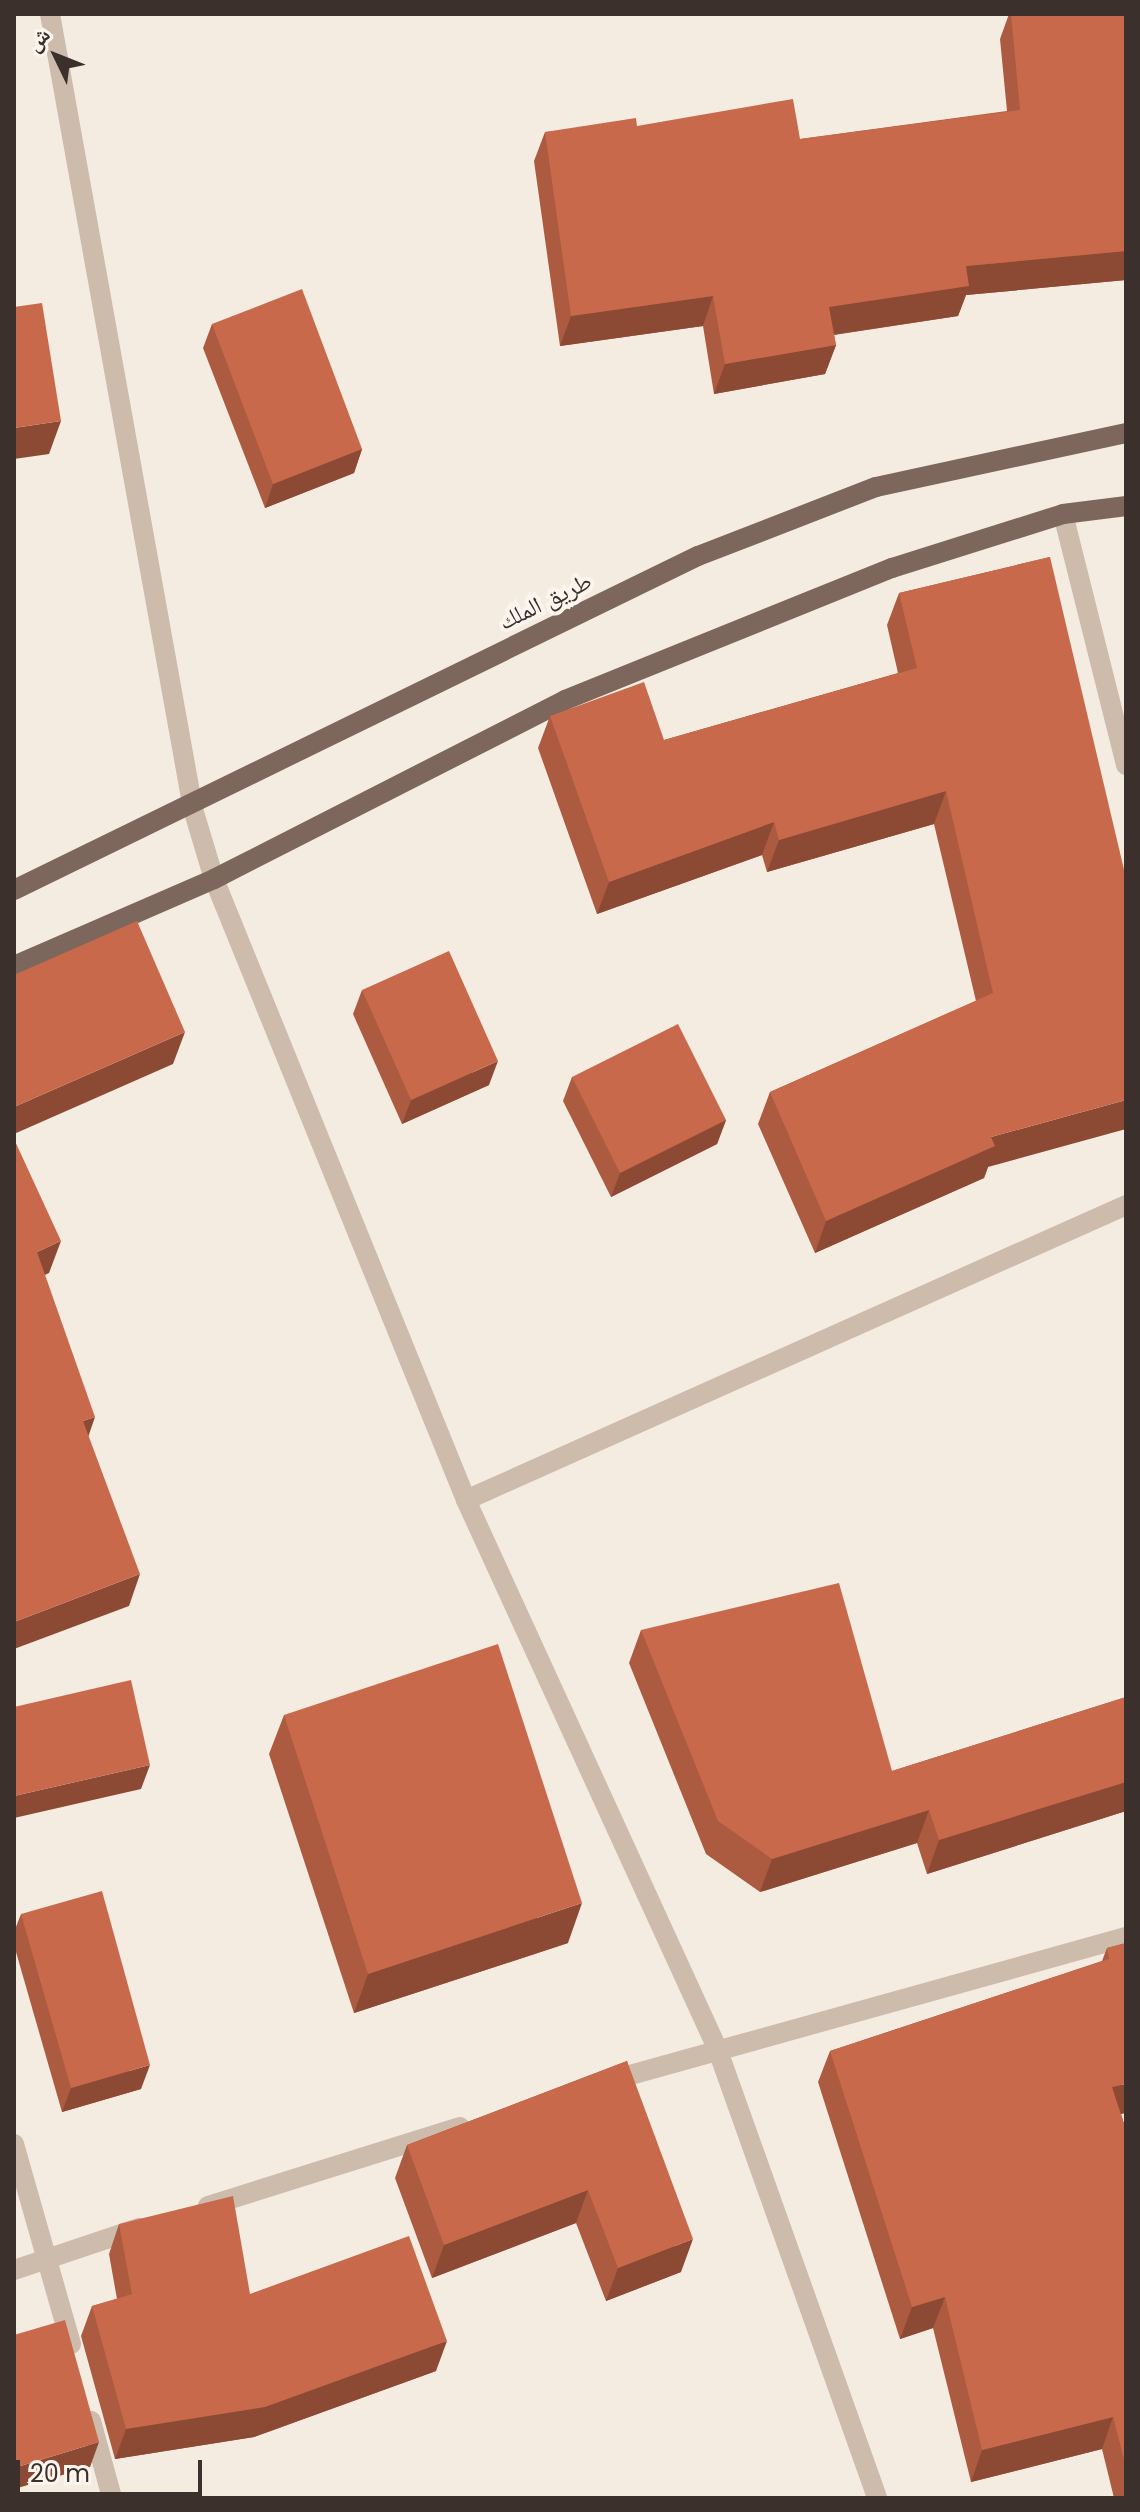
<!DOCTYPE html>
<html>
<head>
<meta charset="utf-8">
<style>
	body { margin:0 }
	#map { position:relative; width:1140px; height:2512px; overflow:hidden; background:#f4ebe1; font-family:Poppins,"Noto Naskh Arabic",sans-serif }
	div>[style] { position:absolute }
	.minor>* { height:20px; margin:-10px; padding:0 10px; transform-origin:10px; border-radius:10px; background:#cdbbac }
	.major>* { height:20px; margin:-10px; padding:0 10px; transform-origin:10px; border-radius:10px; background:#7d675c }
	.wall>* { inset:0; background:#ac5a40 }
	.shaded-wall>* { inset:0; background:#8c4a34 }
	.building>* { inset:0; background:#c8694b }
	span { translate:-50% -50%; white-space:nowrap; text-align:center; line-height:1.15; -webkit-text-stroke:8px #fbf5ee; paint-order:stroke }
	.street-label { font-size:24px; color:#3b302b }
	.frame { position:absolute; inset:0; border:16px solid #3b302b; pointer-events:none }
	.north { position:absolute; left:16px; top:16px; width:80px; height:80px; -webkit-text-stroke:6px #fbf5ee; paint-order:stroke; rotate:313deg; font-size:22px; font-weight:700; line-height:32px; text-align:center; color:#3b302b }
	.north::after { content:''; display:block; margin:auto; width:28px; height:36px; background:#3b302b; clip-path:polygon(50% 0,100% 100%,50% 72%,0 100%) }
	.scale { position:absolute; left:16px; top:2460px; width:186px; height:36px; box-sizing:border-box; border:4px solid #3b302b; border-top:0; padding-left:10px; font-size:24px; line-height:28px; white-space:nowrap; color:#3b302b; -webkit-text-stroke:6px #fbf5ee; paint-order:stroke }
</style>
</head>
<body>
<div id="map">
	<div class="minor">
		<div style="left:50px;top:14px;width:808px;rotate:79.8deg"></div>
		<div style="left:193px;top:809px;width:73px;rotate:73.3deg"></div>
		<div style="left:214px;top:879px;width:670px;rotate:67.91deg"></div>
		<div style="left:466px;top:1500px;width:603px;rotate:65.39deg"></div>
		<div style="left:717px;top:2048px;width:478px;rotate:70.4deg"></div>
		<div style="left:1063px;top:514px;width:259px;rotate:75.9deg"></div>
		<div style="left:466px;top:1500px;width:723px;rotate:-24.08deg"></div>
		<div style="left:605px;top:2082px;width:541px;rotate:-15.55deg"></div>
		<div style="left:14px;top:2144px;width:208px;rotate:74.1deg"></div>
		<div style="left:208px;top:2206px;width:264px;rotate:-17.4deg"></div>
		<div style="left:14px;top:2270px;width:132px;rotate:-18.6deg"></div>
		<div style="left:91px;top:2421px;width:80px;rotate:74.7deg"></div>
	</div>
	<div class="major">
		<div style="left:14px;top:890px;width:761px;rotate:-26.03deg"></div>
		<div style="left:698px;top:556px;width:191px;rotate:-21.2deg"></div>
		<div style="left:876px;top:487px;width:256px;rotate:-12.2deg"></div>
		<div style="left:14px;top:966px;width:218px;rotate:-23.5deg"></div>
		<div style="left:214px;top:879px;width:394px;rotate:-27deg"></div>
		<div style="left:565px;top:700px;width:353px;rotate:-22deg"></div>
		<div style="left:892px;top:568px;width:179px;rotate:-17.5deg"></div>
		<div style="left:1063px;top:514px;width:64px;rotate:-7.2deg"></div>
	</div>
	<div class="wall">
		<div style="clip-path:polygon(1009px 14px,1126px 14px,1126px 280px,966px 295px,958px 316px,834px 335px,836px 345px,825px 374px,714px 394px,703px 326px,560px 346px,534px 161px,545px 132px,637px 126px,800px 139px,1007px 111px,1000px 39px)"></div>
		<div style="clip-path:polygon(212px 324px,362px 449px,354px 473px,265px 508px,203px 348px)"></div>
		<div style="clip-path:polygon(1050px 557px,988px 1167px,984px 1178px,815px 1253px,758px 1124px,770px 1092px,976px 1001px,934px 824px,767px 872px,762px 855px,597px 914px,538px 748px,550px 716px,664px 740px,898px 673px,887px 625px,899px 593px)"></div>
		<div style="clip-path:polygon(362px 990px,489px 1085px,402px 1124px,353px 1014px)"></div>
		<div style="clip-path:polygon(572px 1077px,726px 1120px,717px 1144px,611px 1197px,563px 1101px)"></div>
		<div style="clip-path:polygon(641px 1630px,892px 1771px,1126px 1697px,1126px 1811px,927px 1874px,917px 1843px,760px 1892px,706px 1854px,629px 1663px)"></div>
		<div style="clip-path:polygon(284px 1715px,568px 1943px,354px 2013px,269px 1754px)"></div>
		<div style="clip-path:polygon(21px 1914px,141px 2089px,62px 2112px,14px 1945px,14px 1932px)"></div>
		<div style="clip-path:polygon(1126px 1943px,1121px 2114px,1126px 2130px,1126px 2498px,1114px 2498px,1102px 2449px,971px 2482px,933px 2328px,900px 2339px,818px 2082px,830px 2051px,1102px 1961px,1107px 1948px)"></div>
		<div style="clip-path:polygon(627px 2061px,681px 2272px,606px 2301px,576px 2223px,432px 2278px,395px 2178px,407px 2145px)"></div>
		<div style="clip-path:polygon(119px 2224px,250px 2294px,436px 2371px,254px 2437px,115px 2459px,81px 2336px,92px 2306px,117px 2299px,109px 2254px)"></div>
	</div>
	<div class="shaded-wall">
		<div style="clip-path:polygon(1126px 251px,1126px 280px,966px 295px,958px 316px,818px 337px,829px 307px,966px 266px)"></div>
		<div style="clip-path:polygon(713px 296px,703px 326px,560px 346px,571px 316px)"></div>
		<div style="clip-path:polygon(836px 345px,825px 374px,714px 394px,725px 364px)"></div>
		<div style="clip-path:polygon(61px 421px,49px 454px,14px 459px,14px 428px)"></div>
		<div style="clip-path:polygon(362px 449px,354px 473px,265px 508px,273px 484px)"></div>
		<div style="clip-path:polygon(946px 791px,934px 824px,767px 872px,779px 840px)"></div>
		<div style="clip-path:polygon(774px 822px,762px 855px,597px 914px,609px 882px)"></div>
		<div style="clip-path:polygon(185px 1032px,173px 1064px,14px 1134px,14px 1107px)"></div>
		<div style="clip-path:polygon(498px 1061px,489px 1085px,402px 1124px,411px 1100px)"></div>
		<div style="clip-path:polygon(1126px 1100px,1126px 1129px,988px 1167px,984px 1178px,815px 1253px,826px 1221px,991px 1137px)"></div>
		<div style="clip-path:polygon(726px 1120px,717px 1144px,611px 1197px,620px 1173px)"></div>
		<div style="clip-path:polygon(61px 1241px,49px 1273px,26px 1284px,37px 1252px)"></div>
		<div style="clip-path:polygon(95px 1417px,84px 1449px,83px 1421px)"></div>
		<div style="clip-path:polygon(140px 1574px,129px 1606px,14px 1649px,14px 1622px)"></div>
		<div style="clip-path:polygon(150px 1765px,141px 1789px,14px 1818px,14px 1796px)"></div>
		<div style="clip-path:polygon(1126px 1782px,1126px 1811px,927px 1874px,939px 1840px)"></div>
		<div style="clip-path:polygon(929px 1810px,917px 1843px,760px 1892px,772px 1859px)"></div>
		<div style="clip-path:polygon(582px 1903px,568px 1943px,354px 2013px,368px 1974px)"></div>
		<div style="clip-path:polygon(150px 2065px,141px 2089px,62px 2112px,71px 2088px)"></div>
		<div style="clip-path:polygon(1126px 2084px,1126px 2113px,1101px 2119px,1112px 2087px)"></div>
		<div style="clip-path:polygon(588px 2190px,576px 2223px,432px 2278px,444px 2245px)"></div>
		<div style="clip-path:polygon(693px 2239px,681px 2272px,606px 2301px,618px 2268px)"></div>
		<div style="clip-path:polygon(945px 2297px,933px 2328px,900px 2339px,912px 2307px)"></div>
		<div style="clip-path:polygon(447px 2341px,436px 2371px,254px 2437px,115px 2459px,126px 2429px)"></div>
		<div style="clip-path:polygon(1113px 2417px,1102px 2449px,971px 2482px,982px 2450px)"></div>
		<div style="clip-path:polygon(99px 2442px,90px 2467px,14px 2489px,14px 2468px)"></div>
	</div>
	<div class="building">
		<div style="clip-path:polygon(1011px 14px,1126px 14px,1126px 251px,966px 266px,969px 286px,829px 307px,836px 345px,725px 364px,713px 296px,571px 316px,545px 132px,636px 118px,637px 126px,793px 99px,800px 139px,1020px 110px)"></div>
		<div style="clip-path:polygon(302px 289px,362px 449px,273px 484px,212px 324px)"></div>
		<div style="clip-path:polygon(42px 303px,61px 421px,14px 428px,14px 307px)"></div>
		<div style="clip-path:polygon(1050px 557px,1126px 878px,1126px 1100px,991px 1137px,995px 1146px,826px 1221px,770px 1092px,993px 993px,946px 791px,779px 840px,774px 822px,609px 882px,550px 716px,644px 682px,664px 740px,917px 668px,899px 593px)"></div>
		<div style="clip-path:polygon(137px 921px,185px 1032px,14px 1107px,14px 975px)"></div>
		<div style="clip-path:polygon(449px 951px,498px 1061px,411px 1100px,362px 990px)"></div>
		<div style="clip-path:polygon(678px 1024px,726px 1120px,620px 1173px,572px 1077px)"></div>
		<div style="clip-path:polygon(14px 1139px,61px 1241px,37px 1252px,95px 1417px,83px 1421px,140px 1574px,14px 1622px)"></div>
		<div style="clip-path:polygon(839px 1583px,892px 1771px,1126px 1697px,1126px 1782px,939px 1840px,929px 1810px,772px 1859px,718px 1821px,641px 1630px)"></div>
		<div style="clip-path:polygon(498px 1644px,582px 1903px,368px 1974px,284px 1715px)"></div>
		<div style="clip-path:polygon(131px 1680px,150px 1765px,14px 1796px,14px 1707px)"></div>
		<div style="clip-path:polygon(102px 1891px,150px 2065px,71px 2088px,21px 1914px)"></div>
		<div style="clip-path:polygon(1126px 1943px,1126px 2084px,1112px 2087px,1126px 2130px,1126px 2467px,1113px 2417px,982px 2450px,945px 2297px,912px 2307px,830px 2051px,1109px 1959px,1107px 1948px)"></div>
		<div style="clip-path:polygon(627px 2061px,693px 2239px,618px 2268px,588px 2190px,444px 2245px,407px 2145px)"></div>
		<div style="clip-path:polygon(233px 2196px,250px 2294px,409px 2236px,447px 2341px,265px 2407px,126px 2429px,92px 2306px,132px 2294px,119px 2224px)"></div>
		<div style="clip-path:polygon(65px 2320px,99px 2442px,14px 2468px,14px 2335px)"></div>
	</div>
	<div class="street-label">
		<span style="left:545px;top:601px;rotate:-26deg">طريق الملك</span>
	</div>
	<div class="frame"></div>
	<div class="north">ش</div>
	<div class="scale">20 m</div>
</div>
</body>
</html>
